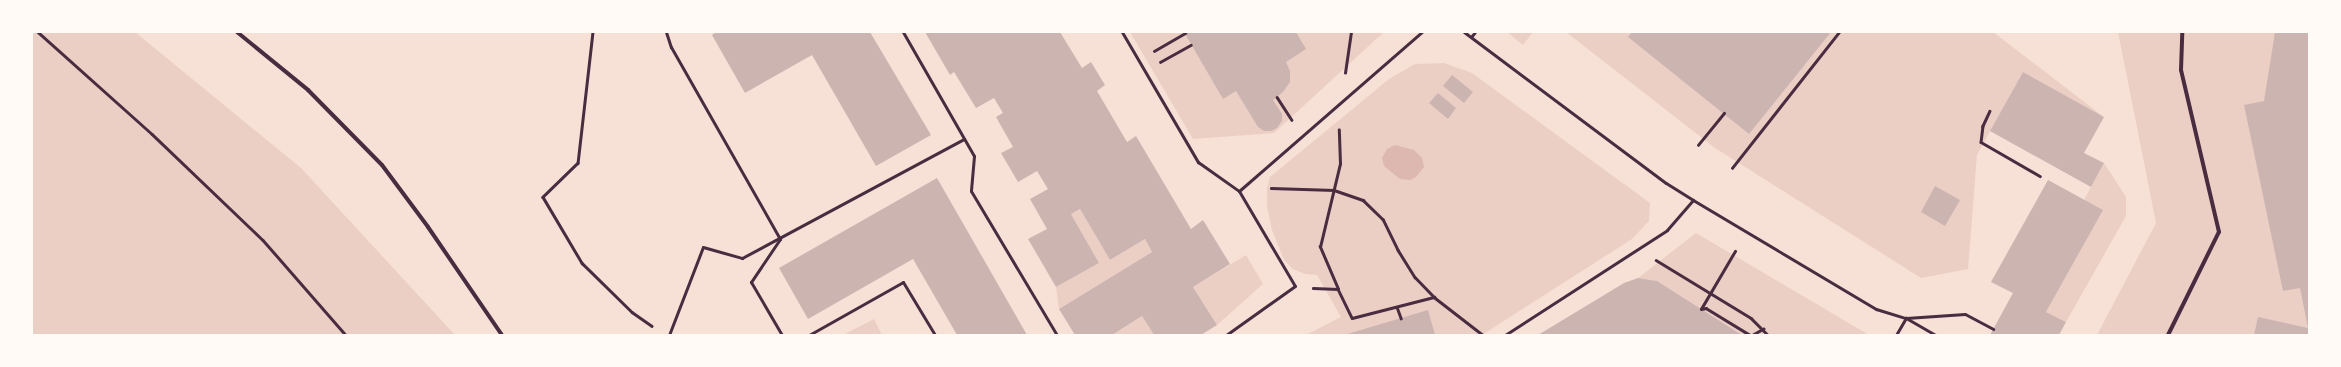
<!DOCTYPE html>
<html>
<head>
<meta charset="utf-8">
<style>
	body { margin:0 }
	#map { position:relative; width:2341px; height:367px; overflow:hidden; background:#f7e1d7; font-family:Karla,sans-serif }
	div>[style] { position:absolute }
	.green>* { inset:0; background:#ebcfc5 }
	.water>* { inset:0; background:#dcb8b0 }
	.building>* { inset:0; background:#ccb4b1 }
	.path>* { height:2.5px; margin:-1.25px; padding:0 1.25px; transform-origin:1.25px; border-radius:1.25px; background:#4a2c40 }
	.service>* { height:3px; margin:-1.5px; padding:0 1.5px; transform-origin:1.5px; border-radius:1.5px; background:#4a2c40 }
	.minor>* { height:4px; margin:-2px; padding:0 2px; transform-origin:2px; border-radius:2px; background:#4a2c40 }
	span { translate:-50% -50%; white-space:nowrap; text-align:center; line-height:1.15; -webkit-text-stroke:4px #fffaf5; paint-order:stroke }
	.frame { position:absolute; inset:0; border:33px solid #fffaf5; pointer-events:none }
</style>
</head>
<body>
<div id="map">
	<div class="green">
		<div style="clip-path:polygon(32px 32px,135px 32px,301px 168px,455px 335px,32px 335px)"></div>
		<div style="clip-path:polygon(1130px 32px,1384px 32px,1274px 133px,1193px 139px)"></div>
		<div style="clip-path:polygon(1507px 32px,1533px 32px,1523px 45px)"></div>
		<div style="clip-path:polygon(1566px 32px,1993px 32px,2104px 117px,2023px 72px,1977px 155px,1968px 269px,1921px 278px,1715px 148px)"></div>
		<div style="clip-path:polygon(2118px 32px,2309px 32px,2309px 335px,2097px 335px,2156px 223px)"></div>
		<div style="clip-path:polygon(1444px 63px,1472px 73px,1650px 203px,1649px 221px,1632px 239px,1482px 335px,1306px 335px,1341px 317px,1317px 275px,1305px 274px,1293px 269px,1284px 260px,1272px 230px,1267px 207px,1267px 188px,1270px 177px,1389px 79px,1415px 64px)"></div>
		<div style="clip-path:polygon(2104px 163px,2126px 197px,2126px 216px,2066px 322px,2046px 312px,2102px 210px,2084px 200px)"></div>
		<div style="clip-path:polygon(1080px 209px,1110px 260px,1145px 239px,1152px 252px,1059px 309px,1056px 287px,1099px 263px,1071px 214px)"></div>
		<div style="clip-path:polygon(1696px 233px,1869px 335px,1742px 335px,1657px 281px,1638px 278px)"></div>
		<div style="clip-path:polygon(1246px 255px,1263px 284px,1217px 325px,1193px 287px)"></div>
		<div style="clip-path:polygon(1142px 316px,1154px 335px,1112px 335px)"></div>
		<div style="clip-path:polygon(874px 319px,882px 335px,843px 335px)"></div>
	</div>
	<div class="water">
		<div style="clip-path:polygon(1395px 145px,1414px 150px,1422px 158px,1424px 167px,1416px 177px,1410px 180px,1400px 179px,1384px 166px,1382px 158px,1387px 149px)"></div>
	</div>
	<div class="building">
		<div style="clip-path:polygon(716px 32px,870px 32px,931px 135px,876px 166px,812px 55px,745px 93px,712px 35px)"></div>
		<div style="clip-path:polygon(925px 32px,1060px 32px,1082px 68px,1091px 62px,1105px 85px,1097px 91px,1127px 142px,1136px 136px,1191px 229px,1203px 220px,1230px 264px,1193px 287px,1217px 325px,1201px 335px,1154px 335px,1142px 316px,1112px 335px,1075px 335px,1059px 309px,1152px 252px,1145px 239px,1110px 260px,1080px 209px,1071px 214px,1099px 263px,1056px 287px,1028px 239px,1047px 229px,1030px 199px,1048px 189px,1037px 171px,1018px 182px,1001px 153px,1013px 147px,996px 117px,1003px 113px,994px 98px,976px 108px,954px 72px,950px 75px)"></div>
		<div style="clip-path:polygon(1184px 32px,1296px 32px,1306px 49px,1286px 62px,1290px 71px,1290px 82px,1283px 92px,1273px 100px,1282px 114px,1282px 121px,1277px 128px,1271px 131px,1264px 131px,1258px 127px,1236px 91px,1223px 99px)"></div>
		<div style="clip-path:polygon(1632px 32px,1689px 33px,1831px 32px,1749px 134px,1628px 37px)"></div>
		<div style="clip-path:polygon(2275px 32px,2309px 32px,2309px 335px,2254px 335px,2258px 317px,2308px 328px,2300px 288px,2283px 291px,2244px 105px,2264px 101px)"></div>
		<div style="clip-path:polygon(2023px 72px,2104px 117px,2084px 153px,2104px 163px,2091px 187px,1990px 131px)"></div>
		<div style="clip-path:polygon(1452px 75px,1473px 92px,1464px 103px,1443px 86px)"></div>
		<div style="clip-path:polygon(1438px 93px,1456px 108px,1448px 119px,1429px 103px)"></div>
		<div style="clip-path:polygon(937px 178px,1027px 335px,957px 335px,913px 259px,808px 319px,779px 268px)"></div>
		<div style="clip-path:polygon(2048px 180px,2103px 210px,2046px 312px,2066px 322px,2059px 335px,1990px 335px,2013px 293px,1991px 282px)"></div>
		<div style="clip-path:polygon(1935px 186px,1960px 200px,1945px 226px,1921px 212px)"></div>
		<div style="clip-path:polygon(1638px 278px,1657px 281px,1742px 335px,1538px 335px,1624px 283px)"></div>
		<div style="clip-path:polygon(1428px 310px,1435px 335px,1344px 335px)"></div>
	</div>
	<div class="path">
		<div style="left:38px;top:32px;width:153px;rotate:41.8deg"></div>
		<div style="left:152px;top:134px;width:153px;rotate:43.7deg"></div>
		<div style="left:263px;top:240px;width:126px;rotate:48.9deg"></div>
		<div style="left:593px;top:32px;width:132px;rotate:96.5deg"></div>
		<div style="left:578px;top:163px;width:49px;rotate:135.8deg"></div>
		<div style="left:543px;top:197px;width:77px;rotate:59.4deg"></div>
		<div style="left:582px;top:263px;width:70px;rotate:44.4deg"></div>
		<div style="left:632px;top:312px;width:24px;rotate:35deg"></div>
		<div style="left:1154px;top:51px;width:36px;rotate:-30deg"></div>
		<div style="left:1160px;top:62px;width:35px;rotate:-29deg"></div>
		<div style="left:1345px;top:73px;width:41px;rotate:-81.7deg"></div>
		<div style="left:1277px;top:97px;width:27px;rotate:57deg"></div>
		<div style="left:1990px;top:111px;width:17px;rotate:115deg"></div>
		<div style="left:1983px;top:126px;width:16px;rotate:97deg"></div>
		<div style="left:1981px;top:142px;width:68px;rotate:30deg"></div>
		<div style="left:1698px;top:145px;width:41px;rotate:-50.9deg"></div>
		<div style="left:1732px;top:168px;width:173px;rotate:-51.8deg"></div>
		<div style="left:1271px;top:188px;width:63px;rotate:1.8deg"></div>
		<div style="left:1334px;top:190px;width:31px;rotate:19deg"></div>
		<div style="left:1363px;top:200px;width:28px;rotate:44deg"></div>
		<div style="left:1383px;top:219px;width:34px;rotate:64deg"></div>
		<div style="left:1398px;top:250px;width:32px;rotate:58deg"></div>
		<div style="left:1415px;top:277px;width:28px;rotate:46deg"></div>
		<div style="left:1434px;top:297px;width:62px;rotate:37.8deg"></div>
		<div style="left:1656px;top:260px;width:111px;rotate:31.4deg"></div>
		<div style="left:1751px;top:318px;width:24px;rotate:45deg"></div>
		<div style="left:1313px;top:288px;width:25px;rotate:2deg"></div>
		<div style="left:1338px;top:289px;width:32px;rotate:64deg"></div>
		<div style="left:1352px;top:318px;width:85px;rotate:-14.4deg"></div>
		<div style="left:1338px;top:289px;width:46px;rotate:-113.2deg"></div>
		<div style="left:1320px;top:247px;width:85px;rotate:-76.5deg"></div>
		<div style="left:1340px;top:164px;width:34px;rotate:-92deg"></div>
		<div style="left:1397px;top:307px;width:12px;rotate:70deg"></div>
		<div style="left:1701px;top:309px;width:67px;rotate:-59.6deg"></div>
		<div style="left:1701px;top:309px;width:5px;rotate:-11deg"></div>
		<div style="left:1706px;top:308px;width:52px;rotate:31.5deg"></div>
		<div style="left:1752px;top:335px;width:13px;rotate:-29deg"></div>
	</div>
	<div class="service">
		<div style="left:666px;top:32px;width:16px;rotate:72deg"></div>
		<div style="left:671px;top:47px;width:221px;rotate:60.4deg"></div>
		<div style="left:780px;top:239px;width:52px;rotate:124deg"></div>
		<div style="left:751px;top:282px;width:61px;rotate:59.7deg"></div>
		<div style="left:903px;top:32px;width:143px;rotate:60.2deg"></div>
		<div style="left:974px;top:156px;width:35px;rotate:95deg"></div>
		<div style="left:971px;top:191px;width:168px;rotate:59.2deg"></div>
		<div style="left:1122px;top:32px;width:151px;rotate:59.7deg"></div>
		<div style="left:1198px;top:162px;width:50px;rotate:35.3deg"></div>
		<div style="left:1239px;top:191px;width:110px;rotate:59.5deg"></div>
		<div style="left:1295px;top:286px;width:85px;rotate:144.6deg"></div>
		<div style="left:1464px;top:32px;width:252px;rotate:36.8deg"></div>
		<div style="left:1666px;top:183px;width:32px;rotate:32deg"></div>
		<div style="left:1693px;top:200px;width:213px;rotate:30.8deg"></div>
		<div style="left:1876px;top:309px;width:31px;rotate:17deg"></div>
		<div style="left:1906px;top:318px;width:34px;rotate:30deg"></div>
		<div style="left:1471px;top:37px;width:6px;rotate:-51deg"></div>
		<div style="left:1239px;top:191px;width:242px;rotate:-41deg"></div>
		<div style="left:1906px;top:318px;width:59px;rotate:-3.9deg"></div>
		<div style="left:1965px;top:314px;width:32px;rotate:28deg"></div>
		<div style="left:669px;top:335px;width:94px;rotate:-68.9deg"></div>
		<div style="left:703px;top:247px;width:41px;rotate:15.8deg"></div>
		<div style="left:742px;top:258px;width:252px;rotate:-28.2deg"></div>
		<div style="left:809px;top:335px;width:108px;rotate:-29.4deg"></div>
		<div style="left:903px;top:282px;width:62px;rotate:58.9deg"></div>
		<div style="left:1505px;top:335px;width:193px;rotate:-32.9deg"></div>
		<div style="left:1667px;top:230px;width:40px;rotate:-49deg"></div>
		<div style="left:1896px;top:335px;width:20px;rotate:-60deg"></div>
	</div>
	<div class="minor">
		<div style="left:237px;top:32px;width:92px;rotate:39.2deg"></div>
		<div style="left:308px;top:90px;width:105px;rotate:45.4deg"></div>
		<div style="left:382px;top:165px;width:77px;rotate:53.4deg"></div>
		<div style="left:428px;top:227px;width:131px;rotate:55.6deg"></div>
		<div style="left:2168px;top:335px;width:115px;rotate:-63.7deg"></div>
		<div style="left:2219px;top:232px;width:166px;rotate:-103.2deg"></div>
		<div style="left:2181px;top:70px;width:38px;rotate:-88deg"></div>
	</div>
	<div class="frame"></div>
</div>
</body>
</html>
